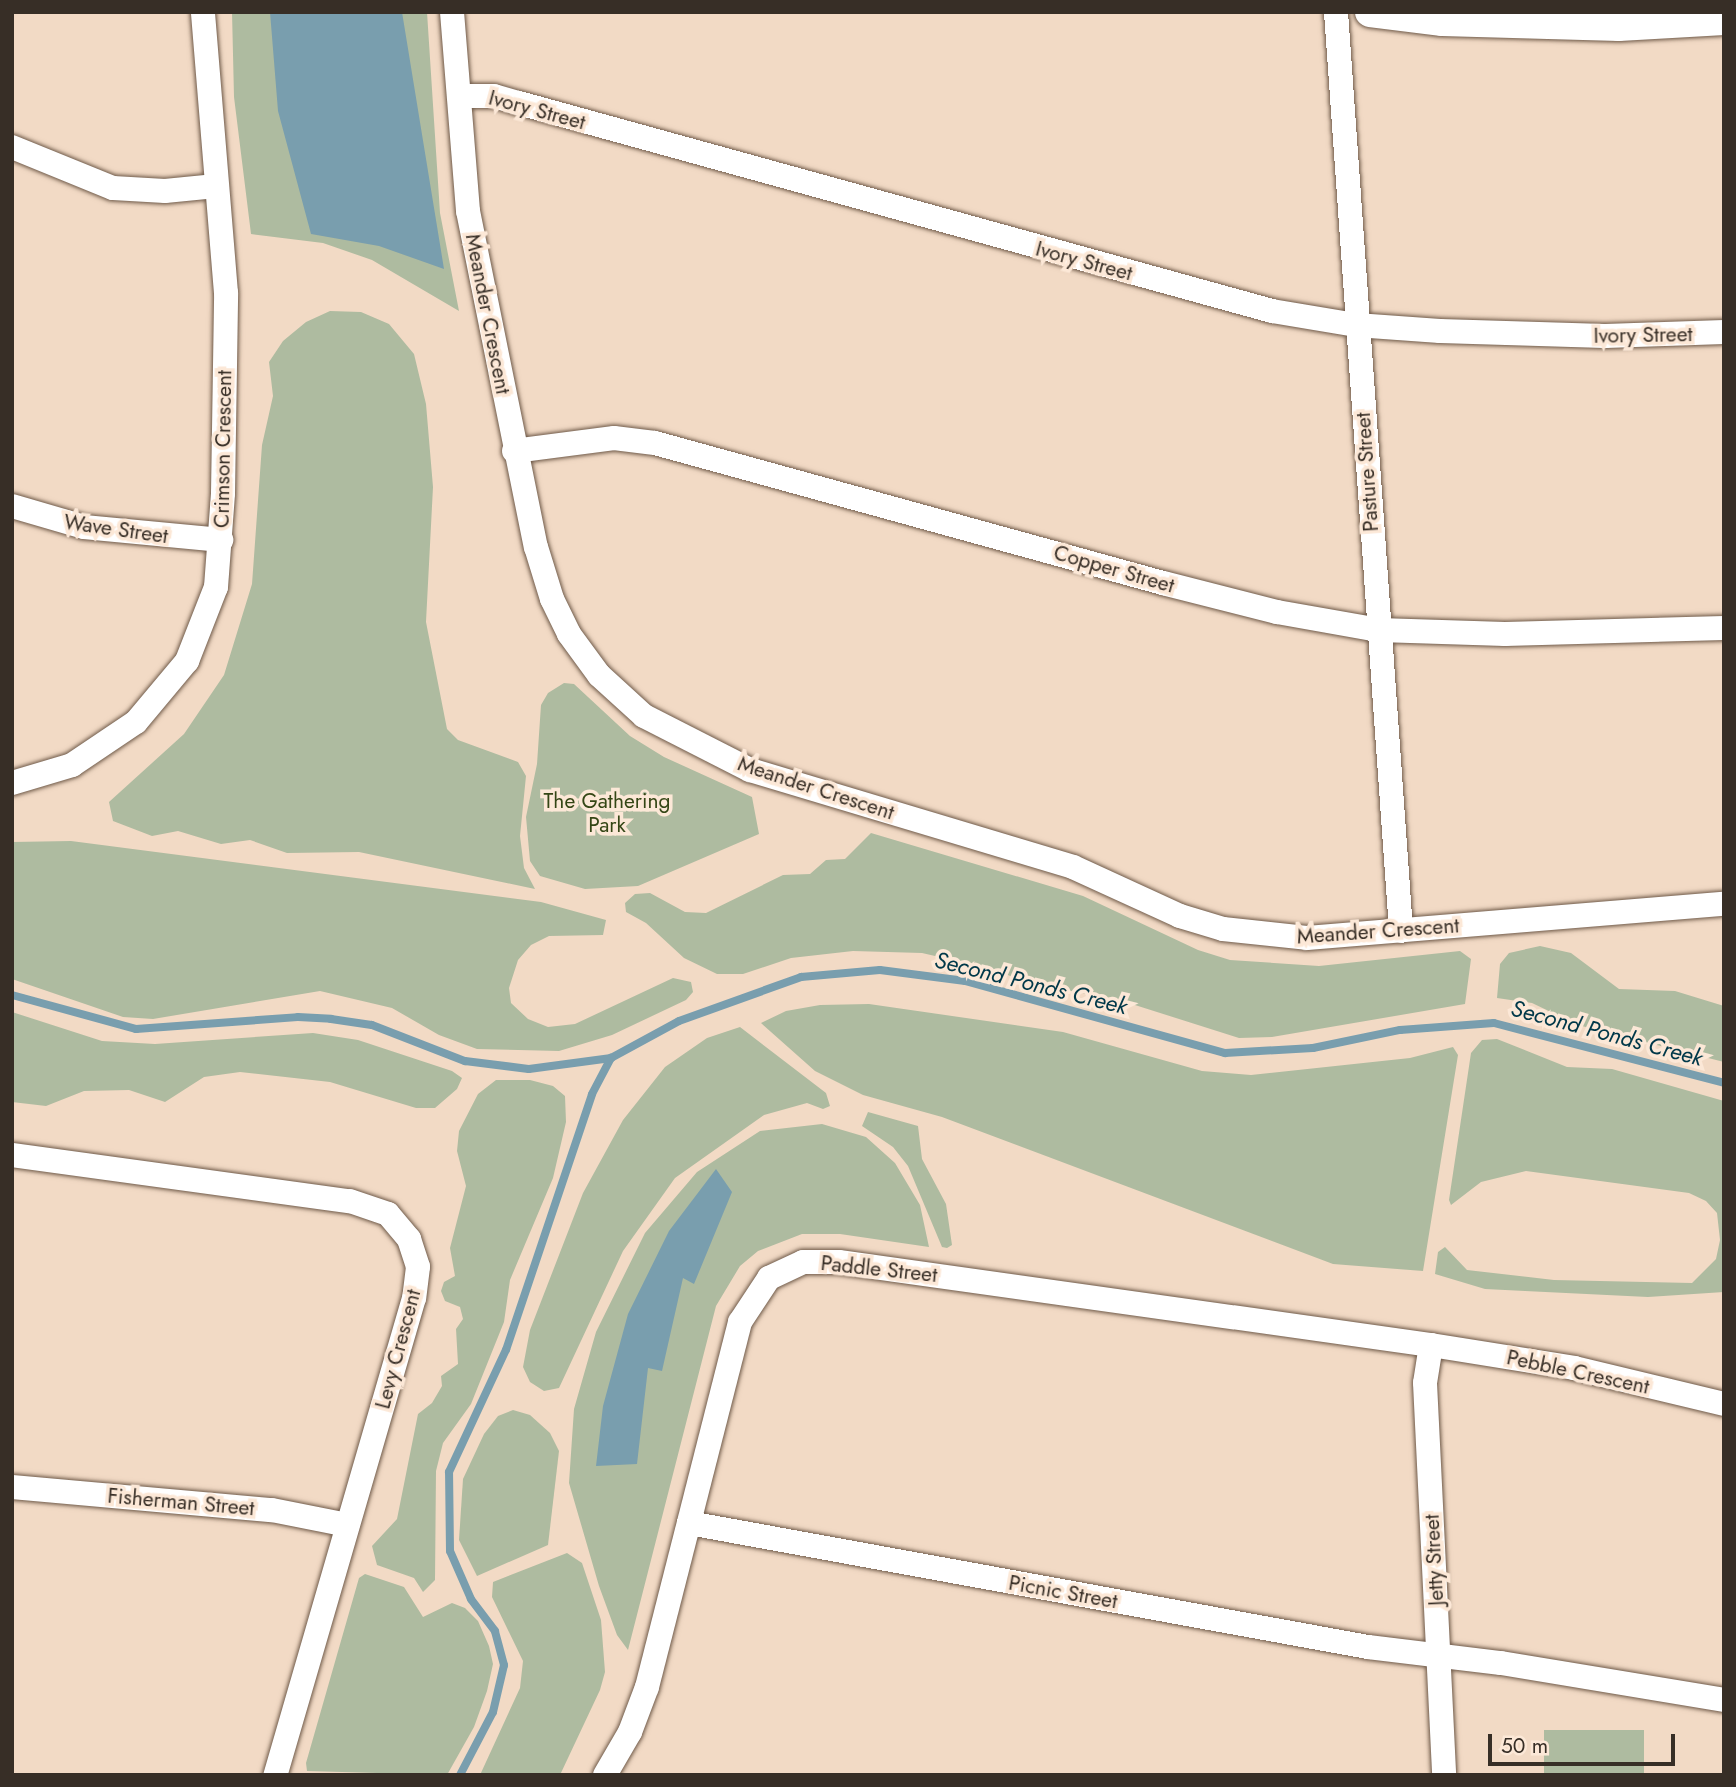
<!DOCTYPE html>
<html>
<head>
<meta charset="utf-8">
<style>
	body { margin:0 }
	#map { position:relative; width:1736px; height:1787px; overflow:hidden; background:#f2dac5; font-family:Jost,sans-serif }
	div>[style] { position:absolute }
	.green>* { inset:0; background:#aebba0 }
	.water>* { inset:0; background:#799eae }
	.stream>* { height:8px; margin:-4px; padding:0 4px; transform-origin:4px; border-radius:4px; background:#799eae }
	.roads { filter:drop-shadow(0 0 2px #6f5a49) drop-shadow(0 0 2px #6f5a49) }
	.minor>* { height:24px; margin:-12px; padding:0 12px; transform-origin:12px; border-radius:12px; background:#fff }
	.tertiary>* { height:30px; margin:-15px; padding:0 15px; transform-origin:15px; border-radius:15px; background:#fff }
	span { translate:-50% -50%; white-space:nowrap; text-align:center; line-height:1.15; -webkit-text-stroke:7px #fce8d7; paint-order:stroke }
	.street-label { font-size:21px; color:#372e26 }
	.park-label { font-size:21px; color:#344615 }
	.water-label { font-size:23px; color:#003849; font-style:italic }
	.frame { position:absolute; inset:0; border:14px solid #372e26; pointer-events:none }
	.scale { position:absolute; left:1488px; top:1734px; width:187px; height:32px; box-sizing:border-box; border:4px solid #372e26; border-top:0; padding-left:9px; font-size:21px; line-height:24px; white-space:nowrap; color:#372e26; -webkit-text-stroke:5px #fce8d7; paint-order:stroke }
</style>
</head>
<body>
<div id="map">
	<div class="green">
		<div style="clip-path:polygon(232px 12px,427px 12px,440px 213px,459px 311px,372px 260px,323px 243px,251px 234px,234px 97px)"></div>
		<div style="clip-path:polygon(330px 311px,361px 312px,389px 324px,414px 354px,426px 404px,433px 487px,426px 622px,447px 729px,458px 740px,518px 762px,526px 776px,520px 836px,524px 868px,535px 889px,359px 852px,287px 853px,250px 840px,221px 844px,178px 831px,152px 836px,113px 821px,109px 802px,184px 734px,224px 675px,252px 584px,262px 445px,273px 396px,269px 362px,283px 341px,306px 322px)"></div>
		<div style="clip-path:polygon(564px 683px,574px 684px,630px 736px,664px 757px,752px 797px,759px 834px,638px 886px,585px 889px,540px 876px,530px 861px,526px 817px,537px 764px,541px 705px,548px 693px)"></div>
		<div style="clip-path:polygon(871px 833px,1083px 896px,1198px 950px,1230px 960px,1319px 966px,1460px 951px,1471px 959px,1465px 1004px,1272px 1037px,1239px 1038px,1116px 999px,1027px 983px,996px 970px,922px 953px,853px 951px,791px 958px,743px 974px,717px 974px,684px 958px,646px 923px,626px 912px,625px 903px,635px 894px,650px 893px,685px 912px,706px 913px,783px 875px,810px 874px,826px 860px,845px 859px)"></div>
		<div style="clip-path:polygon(71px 841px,541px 902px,606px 920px,603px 935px,549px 936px,531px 945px,518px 960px,509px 988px,511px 1003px,528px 1019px,548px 1027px,575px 1024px,673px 978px,691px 982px,693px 992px,686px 1000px,612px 1035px,559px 1051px,477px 1049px,439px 1035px,392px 1008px,320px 991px,153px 1019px,123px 1017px,12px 979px,12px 842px)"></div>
		<div style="clip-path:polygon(1540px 946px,1571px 953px,1619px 989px,1675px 991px,1724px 1006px,1724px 1062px,1578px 1025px,1532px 1003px,1497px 998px,1500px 964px,1509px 953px)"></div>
		<div style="clip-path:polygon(869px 1004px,1063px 1032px,1202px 1071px,1251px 1075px,1410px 1058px,1453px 1047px,1458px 1055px,1423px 1271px,1333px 1264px,942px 1117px,863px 1095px,815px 1071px,761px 1023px,786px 1011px,820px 1005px)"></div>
		<div style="clip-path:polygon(12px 1012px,102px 1041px,155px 1044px,313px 1033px,358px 1040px,452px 1071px,462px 1078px,457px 1089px,435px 1108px,416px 1108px,330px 1082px,240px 1072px,204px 1077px,165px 1102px,129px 1090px,84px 1091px,46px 1106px,12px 1102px)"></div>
		<div style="clip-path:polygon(740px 1027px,826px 1093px,830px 1106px,823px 1109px,807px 1103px,764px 1115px,675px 1178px,623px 1251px,559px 1388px,544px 1391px,530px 1382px,523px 1367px,530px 1330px,583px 1193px,623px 1120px,665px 1067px,707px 1038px)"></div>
		<div style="clip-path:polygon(1497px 1039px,1567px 1067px,1612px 1069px,1724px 1101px,1724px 1292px,1648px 1297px,1525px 1291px,1485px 1289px,1435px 1274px,1438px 1252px,1445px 1247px,1467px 1270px,1554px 1280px,1692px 1283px,1716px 1259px,1720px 1240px,1717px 1213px,1706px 1201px,1689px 1193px,1526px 1171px,1481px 1182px,1451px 1205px,1449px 1200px,1471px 1053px,1482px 1040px)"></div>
		<div style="clip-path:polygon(496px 1080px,530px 1080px,553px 1086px,565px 1096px,566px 1122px,553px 1178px,510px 1280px,504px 1322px,471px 1404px,443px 1443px,436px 1471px,435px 1580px,423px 1592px,414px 1578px,377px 1565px,372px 1546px,397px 1519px,418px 1414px,432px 1403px,442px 1386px,441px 1376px,458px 1364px,456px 1329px,463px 1319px,460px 1307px,445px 1301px,441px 1291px,444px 1282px,455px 1276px,450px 1248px,466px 1186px,457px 1151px,459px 1131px,478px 1094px)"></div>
		<div style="clip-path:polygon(868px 1112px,918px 1126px,922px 1159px,946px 1204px,952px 1245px,947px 1248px,942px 1247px,908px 1166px,893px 1147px,862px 1126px)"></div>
		<div style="clip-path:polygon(822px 1124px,866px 1137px,895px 1163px,920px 1205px,929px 1247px,840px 1234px,802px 1234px,758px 1251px,740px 1266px,716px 1306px,628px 1650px,617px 1635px,599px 1586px,569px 1483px,574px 1409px,596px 1332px,645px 1233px,697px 1172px,760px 1131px)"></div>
		<div style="clip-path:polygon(513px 1410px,530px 1415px,550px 1433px,559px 1451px,548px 1545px,477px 1576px,459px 1540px,463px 1479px,484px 1434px,498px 1416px)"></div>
		<div style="clip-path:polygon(567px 1553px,582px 1563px,601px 1620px,605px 1672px,600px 1690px,560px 1775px,480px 1775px,520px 1688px,523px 1661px,492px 1597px,493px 1582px)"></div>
		<div style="clip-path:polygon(365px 1574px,404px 1587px,423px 1617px,452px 1603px,465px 1608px,478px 1621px,489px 1646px,493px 1664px,487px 1691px,474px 1727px,447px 1775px,307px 1771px,306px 1763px,359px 1578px)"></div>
		<div style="clip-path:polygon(1544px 1730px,1644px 1730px,1644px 1775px,1544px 1775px)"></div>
	</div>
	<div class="water">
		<div style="clip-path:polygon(270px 12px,402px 12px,444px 269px,379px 246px,311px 234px,278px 111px)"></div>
		<div style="clip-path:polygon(716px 1169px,732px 1192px,694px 1284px,683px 1278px,662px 1371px,648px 1368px,637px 1464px,596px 1466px,603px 1406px,628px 1314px,669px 1231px)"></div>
	</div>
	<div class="stream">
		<div style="left:12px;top:995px;width:129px;rotate:15.3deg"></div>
		<div style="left:136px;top:1029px;width:162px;rotate:-4.2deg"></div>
		<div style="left:298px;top:1017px;width:33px;rotate:3deg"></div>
		<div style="left:331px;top:1019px;width:41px;rotate:8.3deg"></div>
		<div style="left:372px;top:1025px;width:100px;rotate:21.2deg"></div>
		<div style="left:465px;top:1061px;width:64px;rotate:7.1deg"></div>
		<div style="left:529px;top:1069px;width:83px;rotate:-7.6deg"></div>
		<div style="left:611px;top:1058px;width:77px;rotate:-28.6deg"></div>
		<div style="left:679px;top:1021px;width:130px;rotate:-19.8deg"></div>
		<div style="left:801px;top:977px;width:79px;rotate:-5.1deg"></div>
		<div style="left:880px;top:970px;width:86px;rotate:7.4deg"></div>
		<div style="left:965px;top:981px;width:270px;rotate:15.5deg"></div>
		<div style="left:1225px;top:1053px;width:88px;rotate:-3.3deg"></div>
		<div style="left:1313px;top:1048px;width:89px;rotate:-11.7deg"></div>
		<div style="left:1400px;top:1030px;width:94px;rotate:-4.3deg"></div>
		<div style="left:1494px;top:1023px;width:238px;rotate:14.6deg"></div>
		<div style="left:460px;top:1775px;width:71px;rotate:-62.4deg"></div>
		<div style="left:493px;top:1712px;width:48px;rotate:-76.8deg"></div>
		<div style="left:504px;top:1665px;width:35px;rotate:-105deg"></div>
		<div style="left:495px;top:1631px;width:40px;rotate:-127deg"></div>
		<div style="left:471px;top:1599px;width:52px;rotate:-113.6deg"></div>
		<div style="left:450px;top:1551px;width:79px;rotate:-90.7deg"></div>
		<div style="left:449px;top:1472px;width:135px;rotate:-65deg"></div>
		<div style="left:506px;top:1350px;width:270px;rotate:-71.4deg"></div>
		<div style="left:592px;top:1094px;width:41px;rotate:-62.2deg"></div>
	</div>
	<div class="roads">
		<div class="minor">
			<div style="left:452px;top:12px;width:200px;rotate:85.4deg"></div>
			<div style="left:468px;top:211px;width:343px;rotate:78.6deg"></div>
			<div style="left:536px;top:547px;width:54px;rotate:72.9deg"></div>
			<div style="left:552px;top:599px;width:39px;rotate:64deg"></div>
			<div style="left:569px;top:634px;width:51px;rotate:53.8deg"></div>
			<div style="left:599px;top:675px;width:61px;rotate:42.3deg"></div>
			<div style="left:644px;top:716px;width:119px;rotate:27deg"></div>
			<div style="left:750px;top:770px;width:337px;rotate:16.7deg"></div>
			<div style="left:1073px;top:867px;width:118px;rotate:24.6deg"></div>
			<div style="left:1180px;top:916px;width:45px;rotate:16.8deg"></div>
			<div style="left:1223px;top:929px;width:84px;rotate:6.1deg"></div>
			<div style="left:1307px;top:938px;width:418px;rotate:-4.7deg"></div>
			<div style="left:1336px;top:12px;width:921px;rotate:85.95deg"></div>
			<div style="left:459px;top:96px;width:35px"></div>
			<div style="left:494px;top:96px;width:26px;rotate:16deg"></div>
			<div style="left:519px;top:103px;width:781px;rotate:15.44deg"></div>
			<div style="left:1272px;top:311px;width:85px;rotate:9.5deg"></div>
			<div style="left:1356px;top:325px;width:84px;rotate:4.1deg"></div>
			<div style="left:1440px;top:331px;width:165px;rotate:1.7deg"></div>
			<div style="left:1605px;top:336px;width:119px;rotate:-1.9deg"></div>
			<div style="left:12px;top:147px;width:109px;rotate:22.1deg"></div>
			<div style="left:113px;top:188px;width:52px;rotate:3.3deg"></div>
			<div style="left:165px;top:191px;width:51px;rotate:-5.6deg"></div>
			<div style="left:514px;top:451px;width:101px;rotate:-7.4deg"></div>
			<div style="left:614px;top:438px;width:41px;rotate:7deg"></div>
			<div style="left:655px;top:443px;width:527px;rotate:15.41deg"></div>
			<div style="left:1163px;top:583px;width:118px;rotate:14.3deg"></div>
			<div style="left:1277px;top:612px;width:104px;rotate:10deg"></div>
			<div style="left:1379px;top:630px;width:126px;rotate:1.8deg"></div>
			<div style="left:1505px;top:634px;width:219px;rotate:-1.6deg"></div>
			<div style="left:12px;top:506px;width:75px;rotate:16.3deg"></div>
			<div style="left:84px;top:527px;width:138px;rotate:5.4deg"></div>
			<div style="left:12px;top:783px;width:63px;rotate:-16.7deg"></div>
			<div style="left:72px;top:765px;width:77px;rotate:-33.9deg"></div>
			<div style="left:136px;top:722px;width:80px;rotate:-50.1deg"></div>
			<div style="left:187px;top:661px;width:79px;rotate:-68.6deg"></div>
			<div style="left:216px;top:587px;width:94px;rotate:-85.7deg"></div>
			<div style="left:223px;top:493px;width:200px;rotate:-89.1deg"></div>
			<div style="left:226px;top:293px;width:282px;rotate:-94.7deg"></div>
			<div style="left:12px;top:1155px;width:341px;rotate:7.8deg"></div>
			<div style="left:350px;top:1201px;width:40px;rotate:18.9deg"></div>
			<div style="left:388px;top:1214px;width:33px;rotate:50deg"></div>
			<div style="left:409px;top:1239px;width:29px;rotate:72deg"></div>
			<div style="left:418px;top:1267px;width:31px;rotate:97deg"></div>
			<div style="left:414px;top:1298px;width:497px;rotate:106.2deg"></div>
			<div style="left:1431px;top:1345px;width:38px;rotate:99deg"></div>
			<div style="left:1425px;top:1383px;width:392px;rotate:87.2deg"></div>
			<div style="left:12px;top:1487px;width:261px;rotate:5.1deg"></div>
			<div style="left:272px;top:1510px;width:77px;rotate:11.2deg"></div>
			<div style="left:689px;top:1523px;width:690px;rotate:10.35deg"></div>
			<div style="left:1368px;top:1647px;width:134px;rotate:6.9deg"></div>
			<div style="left:1501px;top:1663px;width:226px;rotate:9.4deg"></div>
			<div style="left:605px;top:1775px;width:50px;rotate:-59.8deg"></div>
			<div style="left:630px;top:1732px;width:48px;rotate:-69.3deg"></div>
			<div style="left:647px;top:1687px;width:377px;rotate:-75.7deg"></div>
			<div style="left:740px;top:1322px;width:53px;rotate:-56.6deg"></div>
			<div style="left:769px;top:1278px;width:38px;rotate:-25deg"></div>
			<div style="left:803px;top:1262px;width:36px"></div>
			<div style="left:839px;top:1262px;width:598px;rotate:7.98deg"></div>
			<div style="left:1431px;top:1345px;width:145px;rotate:9.1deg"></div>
			<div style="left:1574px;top:1368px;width:154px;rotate:13.5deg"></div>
		</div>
		<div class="tertiary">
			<div style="left:1370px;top:12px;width:73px;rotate:7.1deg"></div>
			<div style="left:1442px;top:21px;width:177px;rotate:1.6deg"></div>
			<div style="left:1619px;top:26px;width:105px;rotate:-3.3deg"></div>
		</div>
	</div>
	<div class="street-label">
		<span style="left:537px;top:110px;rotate:15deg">Ivory Street</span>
		<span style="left:1084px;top:261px;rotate:15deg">Ivory Street</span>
		<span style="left:488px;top:314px;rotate:79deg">Meander Crescent</span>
		<span style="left:1643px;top:335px;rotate:-1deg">Ivory Street</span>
		<span style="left:223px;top:449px;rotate:-89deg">Crimson Crescent</span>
		<span style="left:1367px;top:472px;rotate:-94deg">Pasture Street</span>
		<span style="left:116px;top:529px;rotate:8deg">Wave Street</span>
		<span style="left:1114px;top:569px;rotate:16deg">Copper Street</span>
		<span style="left:816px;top:788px;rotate:18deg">Meander Crescent</span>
		<span style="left:1378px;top:931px;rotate:-4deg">Meander Crescent</span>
		<span style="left:879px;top:1269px;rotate:6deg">Paddle Street</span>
		<span style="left:398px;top:1349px;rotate:-75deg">Levy Crescent</span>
		<span style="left:1578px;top:1372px;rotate:12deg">Pebble Crescent</span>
		<span style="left:181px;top:1502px;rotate:5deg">Fisherman Street</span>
		<span style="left:1434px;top:1560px;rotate:-93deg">Jetty Street</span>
		<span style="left:1063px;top:1592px;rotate:10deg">Picnic Street</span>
	</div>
	<div class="park-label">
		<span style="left:607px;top:813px">The Gathering<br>Park</span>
	</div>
	<div class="water-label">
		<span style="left:1031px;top:983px;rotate:14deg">Second Ponds Creek</span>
		<span style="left:1607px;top:1033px;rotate:15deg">Second Ponds Creek</span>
	</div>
	<div class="frame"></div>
	<div class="scale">50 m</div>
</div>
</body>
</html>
